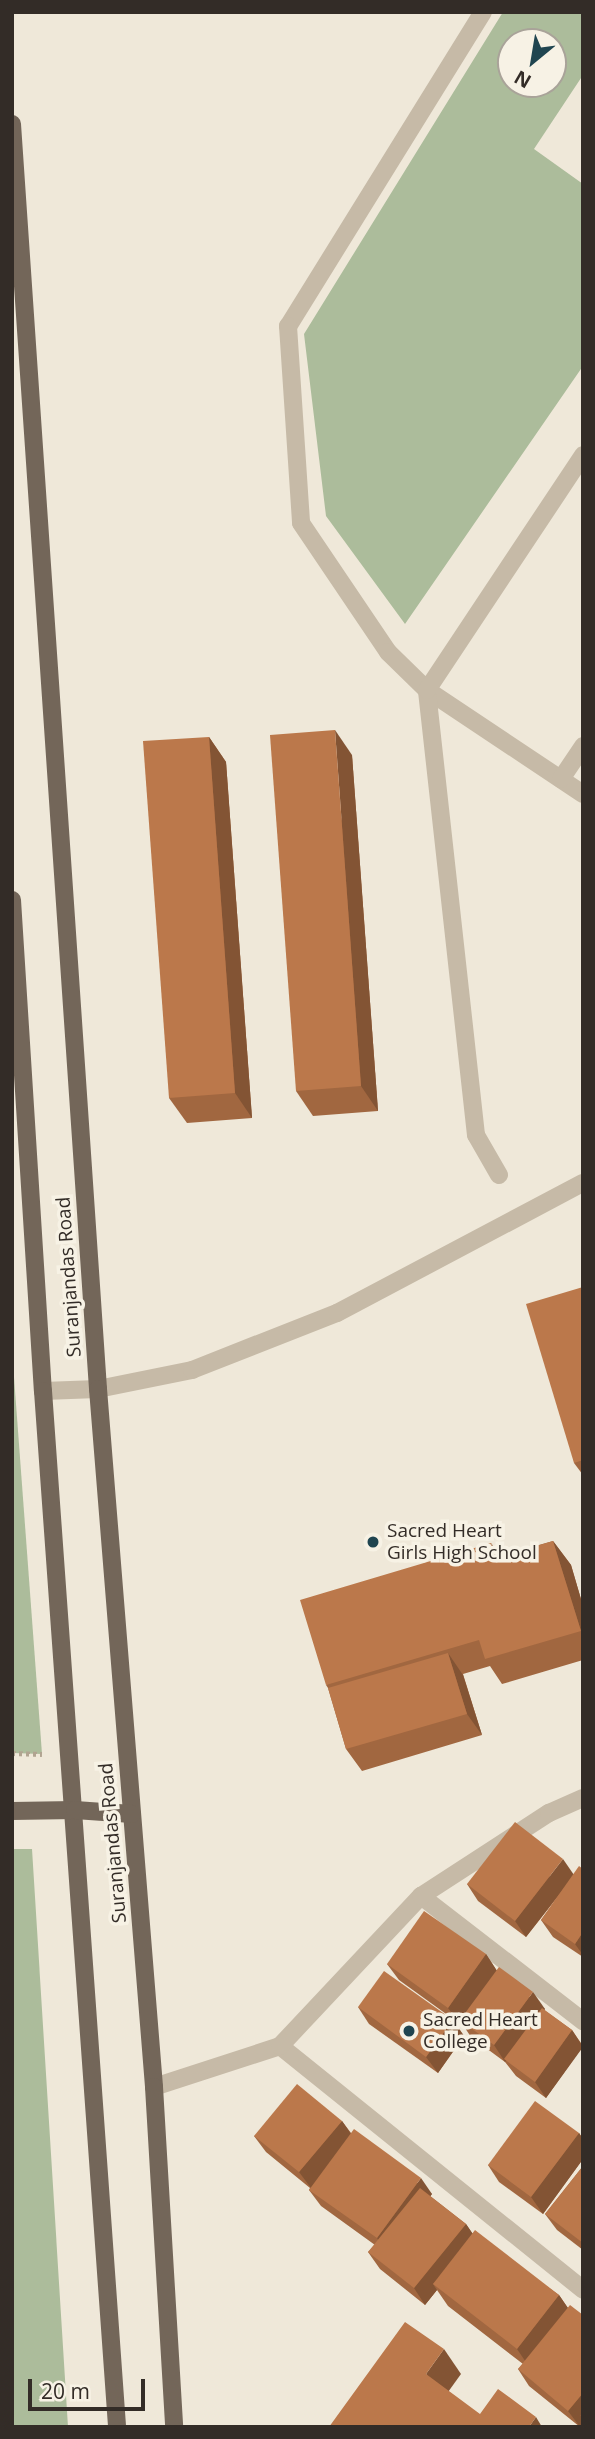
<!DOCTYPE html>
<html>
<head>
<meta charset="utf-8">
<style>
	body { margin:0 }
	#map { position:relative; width:595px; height:2439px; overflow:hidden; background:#efe8d9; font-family:"Open Sans",sans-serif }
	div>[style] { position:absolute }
	.green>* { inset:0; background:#acbc9b }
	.path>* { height:4.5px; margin-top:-2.25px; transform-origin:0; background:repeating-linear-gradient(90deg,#b1a491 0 3.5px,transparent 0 7px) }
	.street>* { height:18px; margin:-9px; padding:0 9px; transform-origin:9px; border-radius:9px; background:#c6baa7 }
	.primary>* { height:18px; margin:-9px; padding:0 9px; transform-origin:9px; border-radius:9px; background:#736659 }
	.wall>* { inset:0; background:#a16740 }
	.shaded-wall>* { inset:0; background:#835434 }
	.building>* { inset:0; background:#bb784b }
	.dots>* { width:19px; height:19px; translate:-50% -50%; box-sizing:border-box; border:4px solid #f7f2e5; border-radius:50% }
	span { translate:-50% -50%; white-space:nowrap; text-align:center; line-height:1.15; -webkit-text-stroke:7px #f7f2e5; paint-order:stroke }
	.street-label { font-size:19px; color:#332c27 }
	.poi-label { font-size:19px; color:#332c27 }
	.left { translate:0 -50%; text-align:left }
	.frame { position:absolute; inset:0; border:14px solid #332c27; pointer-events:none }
	.north { position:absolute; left:497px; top:28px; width:70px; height:70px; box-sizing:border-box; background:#f7f2e5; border:2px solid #a9a399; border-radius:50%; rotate:210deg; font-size:19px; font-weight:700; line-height:28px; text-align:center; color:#332c27 }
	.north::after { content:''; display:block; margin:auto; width:24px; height:32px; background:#204550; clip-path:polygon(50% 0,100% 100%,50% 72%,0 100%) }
	.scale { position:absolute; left:28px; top:2379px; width:117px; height:32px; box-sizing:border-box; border:4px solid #332c27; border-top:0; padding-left:9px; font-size:21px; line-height:24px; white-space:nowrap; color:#332c27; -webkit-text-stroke:5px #f7f2e5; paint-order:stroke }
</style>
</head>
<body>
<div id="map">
	<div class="green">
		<div style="clip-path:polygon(evenodd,503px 12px,583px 12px,583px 75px,534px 149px,583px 184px,583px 366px,405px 624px,326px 516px,304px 334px,503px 12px,511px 42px,553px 42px,553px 84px,511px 84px,511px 42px)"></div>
		<div style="clip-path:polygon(12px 1350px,42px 1754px,12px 1753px)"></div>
		<div style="clip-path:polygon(12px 1849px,32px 1849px,68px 2427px,12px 2427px)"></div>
	</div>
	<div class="path">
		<div style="left:12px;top:1753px;width:30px;rotate:2deg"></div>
	</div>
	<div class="street">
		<div style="left:483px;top:12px;width:370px;rotate:121.8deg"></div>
		<div style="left:288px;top:326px;width:197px;rotate:86.2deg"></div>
		<div style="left:301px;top:523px;width:156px;rotate:56deg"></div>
		<div style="left:388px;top:652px;width:54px;rotate:44.3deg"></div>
		<div style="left:427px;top:690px;width:187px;rotate:33.7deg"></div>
		<div style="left:561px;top:779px;width:40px;rotate:-56deg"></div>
		<div style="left:499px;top:1175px;width:46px;rotate:-119.9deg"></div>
		<div style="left:476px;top:1135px;width:448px;rotate:-96.3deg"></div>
		<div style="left:427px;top:690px;width:282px;rotate:-56.4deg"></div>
		<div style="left:43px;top:1391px;width:55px;rotate:-2.1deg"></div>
		<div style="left:98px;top:1389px;width:96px;rotate:-11.4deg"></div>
		<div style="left:192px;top:1370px;width:156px;rotate:-21.5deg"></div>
		<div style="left:337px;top:1313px;width:278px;rotate:-27.9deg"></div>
		<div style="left:421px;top:1896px;width:205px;rotate:37.7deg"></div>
		<div style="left:280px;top:2046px;width:389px;rotate:38.8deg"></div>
		<div style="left:154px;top:2087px;width:133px;rotate:-18deg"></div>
		<div style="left:280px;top:2046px;width:206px;rotate:-46.8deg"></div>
		<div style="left:421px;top:1896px;width:153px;rotate:-33deg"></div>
		<div style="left:549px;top:1813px;width:37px;rotate:-24deg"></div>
	</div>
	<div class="primary">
		<div style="left:12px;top:124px;width:1268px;rotate:86.11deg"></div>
		<div style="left:98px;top:1389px;width:700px;rotate:85.41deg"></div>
		<div style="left:154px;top:2087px;width:341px;rotate:86.6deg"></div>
		<div style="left:12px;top:900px;width:492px;rotate:86.4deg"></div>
		<div style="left:43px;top:1391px;width:1039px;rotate:85.91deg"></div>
		<div style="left:12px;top:1811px;width:63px;rotate:-0.9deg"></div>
		<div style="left:75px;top:1810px;width:57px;rotate:4deg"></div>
	</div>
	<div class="wall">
		<div style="clip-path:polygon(209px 737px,226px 762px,252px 1118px,187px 1123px,169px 1098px)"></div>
		<div style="clip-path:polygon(352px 755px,378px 1111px,313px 1116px,296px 1091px)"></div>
		<div style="clip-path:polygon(583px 1287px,583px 1475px,574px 1463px)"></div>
		<div style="clip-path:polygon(553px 1541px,571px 1565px,583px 1606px,583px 1660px,502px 1684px,490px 1666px,463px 1674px,482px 1735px,362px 1771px,346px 1749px,328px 1688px,326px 1685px,500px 1556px)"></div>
		<div style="clip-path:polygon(583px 1869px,583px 1957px,553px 1937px,541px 1920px,560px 1894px,526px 1937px,478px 1901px,467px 1884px,574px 1874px)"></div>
		<div style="clip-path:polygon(486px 1954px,497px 1971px,545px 2009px,544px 2010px,572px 2030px,583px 2046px,546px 2098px,516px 2076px,505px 2062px,471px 2037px,461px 2022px,460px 2024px,399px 1980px,387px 1964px)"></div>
		<div style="clip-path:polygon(358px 2007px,453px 2020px,464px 2036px,438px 2073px,369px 2024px)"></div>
		<div style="clip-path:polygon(342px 2121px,351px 2133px,432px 2194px,430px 2196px,466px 2224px,472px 2233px,559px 2295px,568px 2308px,583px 2315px,583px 2423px,580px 2427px,529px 2386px,518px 2369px,523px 2364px,448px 2306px,437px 2290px,425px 2305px,380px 2269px,368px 2252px,375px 2245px,321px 2206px,309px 2190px,310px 2188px,266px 2152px,254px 2136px)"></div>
		<div style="clip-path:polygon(579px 2133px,583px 2139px,583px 2159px,543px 2214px,499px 2182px,488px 2165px)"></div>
		<div style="clip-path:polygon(583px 2166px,583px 2250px,557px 2230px,545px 2214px)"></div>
	</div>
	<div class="shaded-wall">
		<div style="clip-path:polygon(335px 730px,352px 755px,378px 1111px,361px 1086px)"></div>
		<div style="clip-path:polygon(209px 737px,226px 762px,252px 1118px,235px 1093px)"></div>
		<div style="clip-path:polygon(553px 1541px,571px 1565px,583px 1606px,583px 1634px,581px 1631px)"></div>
		<div style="clip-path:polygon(491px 1543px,509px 1568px,496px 1558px)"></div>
		<div style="clip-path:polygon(448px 1653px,463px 1675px,482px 1735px,467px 1714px)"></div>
		<div style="clip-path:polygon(563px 1859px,574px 1875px,526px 1937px,515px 1921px)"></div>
		<div style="clip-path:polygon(583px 1932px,583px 1955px,575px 1944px)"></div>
		<div style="clip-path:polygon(486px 1954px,497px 1971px,460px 2024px,448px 2008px)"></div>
		<div style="clip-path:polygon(533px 1992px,545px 2009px,505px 2062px,494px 2045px)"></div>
		<div style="clip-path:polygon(453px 2020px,464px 2036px,438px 2073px,426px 2057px)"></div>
		<div style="clip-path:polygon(572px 2030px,583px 2047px,546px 2098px,535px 2082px)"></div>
		<div style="clip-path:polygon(342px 2121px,353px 2137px,311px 2188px,299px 2172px)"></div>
		<div style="clip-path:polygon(579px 2133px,583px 2139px,583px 2159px,543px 2214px,531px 2197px)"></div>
		<div style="clip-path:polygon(421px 2178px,432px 2194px,388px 2255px,377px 2238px)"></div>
		<div style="clip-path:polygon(466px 2224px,477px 2240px,433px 2284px,437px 2290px,425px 2305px,414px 2288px)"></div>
		<div style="clip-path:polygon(559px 2295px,574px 2317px,532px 2371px,517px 2349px)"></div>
		<div style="clip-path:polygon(444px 2349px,461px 2374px,443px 2399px,426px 2374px)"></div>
		<div style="clip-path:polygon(583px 2393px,583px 2417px,580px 2415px,583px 2419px,583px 2423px,580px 2427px,568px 2411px)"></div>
		<div style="clip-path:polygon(536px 2417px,542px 2427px,529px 2427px)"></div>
	</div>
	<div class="building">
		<div style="clip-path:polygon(335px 730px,361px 1086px,296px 1091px,270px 735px)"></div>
		<div style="clip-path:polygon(209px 737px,235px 1093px,169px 1098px,143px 741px)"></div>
		<div style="clip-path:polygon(583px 1287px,583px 1460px,574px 1463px,526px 1304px)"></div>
		<div style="clip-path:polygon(553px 1541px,581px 1631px,485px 1659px,479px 1640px,326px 1685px,300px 1600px,491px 1543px,496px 1558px)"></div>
		<div style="clip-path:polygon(448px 1653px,467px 1714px,346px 1749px,328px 1688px)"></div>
		<div style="clip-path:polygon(515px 1822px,563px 1859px,515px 1921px,467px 1884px)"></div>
		<div style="clip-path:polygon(579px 1866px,583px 1869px,583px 1932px,575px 1944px,541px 1920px)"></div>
		<div style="clip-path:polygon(424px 1911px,486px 1954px,448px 2008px,387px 1964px)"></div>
		<div style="clip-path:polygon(499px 1967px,533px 1992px,494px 2045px,460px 2020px)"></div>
		<div style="clip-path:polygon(384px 1971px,453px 2020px,426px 2057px,358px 2007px)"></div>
		<div style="clip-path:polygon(542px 2008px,572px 2030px,535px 2082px,504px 2059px)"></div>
		<div style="clip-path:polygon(297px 2084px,342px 2121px,299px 2172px,254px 2136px)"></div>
		<div style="clip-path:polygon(535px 2101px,579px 2133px,531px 2197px,488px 2165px)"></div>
		<div style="clip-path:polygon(354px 2129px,421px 2178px,377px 2238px,309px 2190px)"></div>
		<div style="clip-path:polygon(583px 2166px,583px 2243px,545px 2214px)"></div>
		<div style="clip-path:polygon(420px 2188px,466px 2224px,414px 2288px,368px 2252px)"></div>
		<div style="clip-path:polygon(475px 2230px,559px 2295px,517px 2349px,433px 2284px)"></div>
		<div style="clip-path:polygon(570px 2305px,583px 2315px,583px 2393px,568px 2411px,518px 2369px)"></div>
		<div style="clip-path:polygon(405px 2322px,444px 2349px,426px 2374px,480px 2414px,498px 2389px,536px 2417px,529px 2427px,329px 2427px)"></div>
	</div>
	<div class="dots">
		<div style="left:373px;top:1542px;background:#204550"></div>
		<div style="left:409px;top:2031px;background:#204550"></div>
	</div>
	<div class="street-label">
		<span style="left:69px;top:1277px;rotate:-94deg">Suranjandas Road</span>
		<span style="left:113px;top:1843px;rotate:-95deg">Suranjandas Road</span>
	</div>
	<div class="poi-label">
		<span class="left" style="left:387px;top:1542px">Sacred Heart<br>Girls High School</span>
		<span class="left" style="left:423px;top:2031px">Sacred Heart<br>College</span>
	</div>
	<div class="frame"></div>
	<div class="north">N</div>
	<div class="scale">20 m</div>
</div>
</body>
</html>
